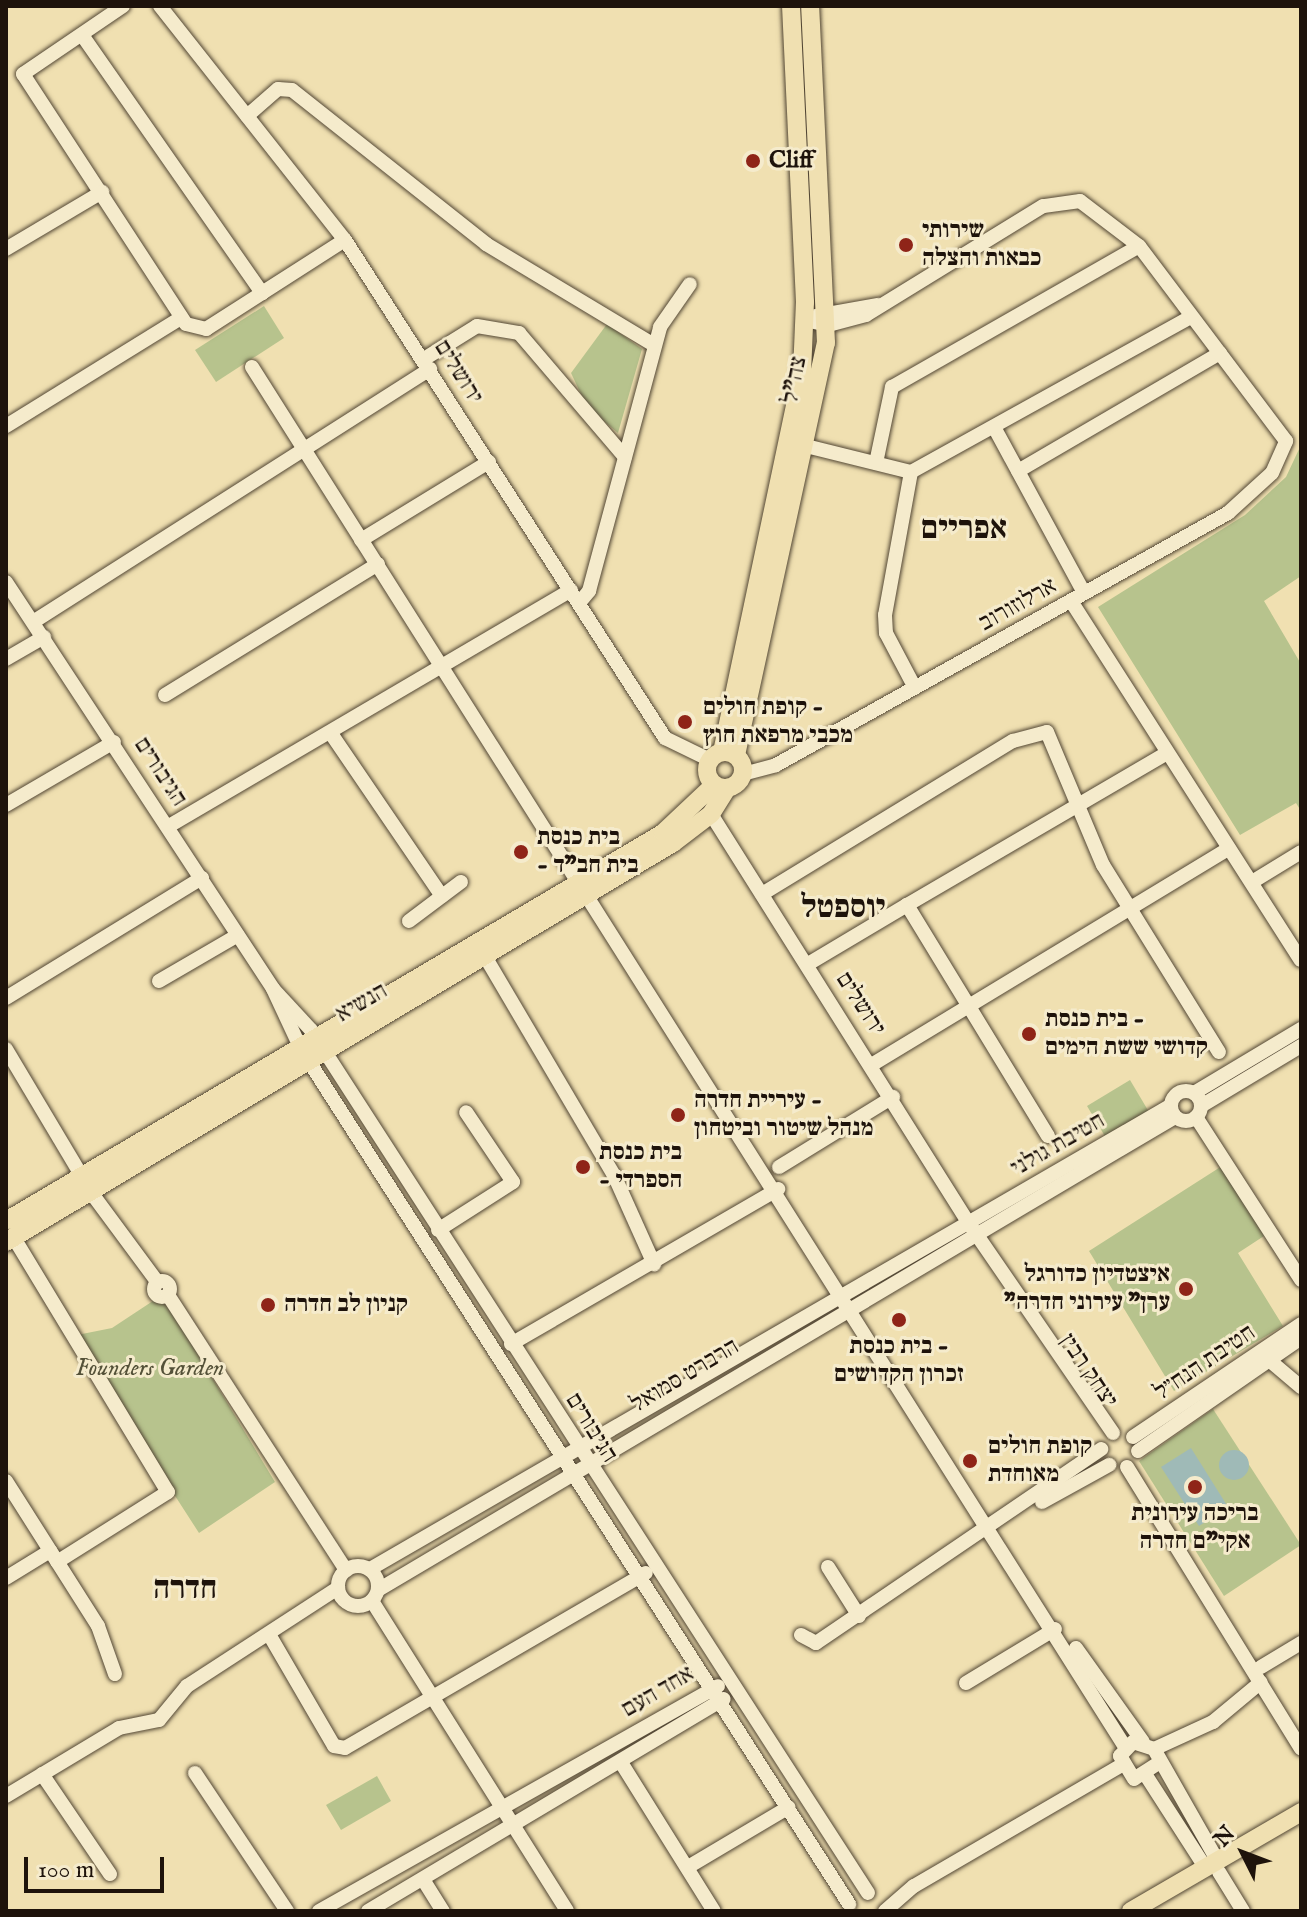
<!DOCTYPE html>
<html>
<head>
<meta charset="utf-8">
<style>
	body { margin:0 }
	#map { position:relative; width:1307px; height:1917px; overflow:hidden; background:#f0e0b1; font-family:"IM FELL English","Frank Ruhl Libre",serif }
	div>[style] { position:absolute }
	.green>* { inset:0; background:#b7c38d }
	.water>* { inset:0; background:#9fbab7 }
	.round { border-radius:50% }
	.roads { filter:drop-shadow(0 0 2px #524634) drop-shadow(0 0 2px #524634) }
	.minor>* { height:14px; margin:-7px; padding:0 7px; transform-origin:7px; border-radius:7px; background:#f5ebcc }
	.minor>.ring { margin:-7px; padding:0; box-sizing:content-box; background:none; border:14px solid #f5ebcc; border-radius:50% }
	.major>* { height:18px; margin:-9px; padding:0 9px; transform-origin:9px; border-radius:9px; background:#f0e0b1 }
	.major>.ring { margin:-9px; padding:0; box-sizing:content-box; background:none; border:18px solid #f0e0b1; border-radius:50% }
	.dots>* { width:22px; height:22px; translate:-50% -50%; box-sizing:border-box; border:4px solid #f5ebcc; border-radius:50% }
	span { translate:-50% -50%; white-space:nowrap; text-align:center; line-height:1.15; -webkit-text-stroke:6px #f5ebcc; paint-order:stroke }
	.poi-label { font-size:24px; color:#1e130b; font-weight:700 }
	.left { translate:0 -50%; text-align:left }
	.right { translate:-100% -50%; text-align:right }
	.street-label { font-size:24px; color:#1e130b }
	.park-label { font-size:24px; color:#545138; font-style:italic }
	.district-label { font-size:32px; color:#1e130b; font-weight:700 }
	.frame { position:absolute; inset:0; border:8px solid #1e130b; pointer-events:none }
	.north { position:absolute; left:1203px; top:1813px; width:80px; height:80px; -webkit-text-stroke:6px #f5ebcc; paint-order:stroke; rotate:312deg; font-size:22px; font-weight:700; line-height:32px; text-align:center; color:#1e130b }
	.north::after { content:''; display:block; margin:auto; width:28px; height:36px; background:#1e130b; clip-path:polygon(50% 0,100% 100%,50% 72%,0 100%) }
	.scale { position:absolute; left:24px; top:1857px; width:140px; height:36px; box-sizing:border-box; border:4px solid #1e130b; border-top:0; padding-left:10px; font-size:24px; line-height:28px; white-space:nowrap; color:#1e130b; -webkit-text-stroke:6px #f5ebcc; paint-order:stroke }
</style>
</head>
<body>
<div id="map">
	<div class="green">
		<div style="clip-path:polygon(264px 306px,284px 338px,216px 382px,195px 350px)"></div>
		<div style="clip-path:polygon(607px 324px,642px 349px,618px 433px,587px 407px,571px 373px)"></div>
		<div style="clip-path:polygon(1301px 445px,1301px 576px,1264px 601px,1301px 664px,1301px 811px,1296px 803px,1240px 835px,1098px 607px,1245px 515px,1286px 477px)"></div>
		<div style="clip-path:polygon(1130px 1080px,1149px 1112px,1106px 1138px,1087px 1106px)"></div>
		<div style="clip-path:polygon(1222px 1166px,1264px 1236px,1238px 1253px,1283px 1326px,1174px 1391px,1089px 1251px)"></div>
		<div style="clip-path:polygon(162px 1295px,275px 1482px,199px 1533px,72px 1336px,112px 1328px)"></div>
		<div style="clip-path:polygon(1213px 1409px,1301px 1545px,1224px 1596px,1139px 1461px)"></div>
		<div style="clip-path:polygon(377px 1776px,391px 1801px,341px 1830px,326px 1805px)"></div>
	</div>
	<div class="water">
		<div style="clip-path:polygon(1191px 1448px,1228px 1507px,1199px 1526px,1161px 1467px)"></div>
		<div class="round" style="left:1219px;top:1450px;width:30px;height:30px"></div>
	</div>
	<div class="roads">
		<div class="minor">
			<div style="left:123px;top:6px;width:121px;rotate:145.8deg"></div>
			<div style="left:23px;top:74px;width:298px;rotate:56.9deg"></div>
			<div style="left:186px;top:324px;width:21px;rotate:14deg"></div>
			<div style="left:206px;top:329px;width:67px;rotate:-32.7deg"></div>
			<div style="left:160px;top:6px;width:298px;rotate:51.7deg"></div>
			<div style="left:345px;top:240px;width:592px;rotate:57.28deg"></div>
			<div style="left:665px;top:738px;width:50px;rotate:26.1deg"></div>
			<div style="left:82px;top:35px;width:315px;rotate:55.1deg"></div>
			<div style="left:262px;top:293px;width:98px;rotate:-32.6deg"></div>
			<div style="left:247px;top:116px;width:41px;rotate:-41.1deg"></div>
			<div style="left:278px;top:89px;width:14px;rotate:4deg"></div>
			<div style="left:292px;top:90px;width:248px;rotate:38.4deg"></div>
			<div style="left:486px;top:244px;width:196px;rotate:31deg"></div>
			<div style="left:6px;top:249px;width:112px;rotate:-30.7deg"></div>
			<div style="left:816px;top:316px;width:63px;rotate:-10.1deg"></div>
			<div style="left:424px;top:359px;width:62px;rotate:-31.9deg"></div>
			<div style="left:477px;top:326px;width:43px;rotate:9.5deg"></div>
			<div style="left:519px;top:333px;width:163px;rotate:49.5deg"></div>
			<div style="left:252px;top:367px;width:1633px;rotate:57.68deg"></div>
			<div style="left:6px;top:426px;width:206px;rotate:-31.7deg"></div>
			<div style="left:994px;top:427px;width:189px;rotate:61.5deg"></div>
			<div style="left:806px;top:446px;width:108px;rotate:13.9deg"></div>
			<div style="left:876px;top:463px;width:78px;rotate:-78.1deg"></div>
			<div style="left:892px;top:387px;width:284px;rotate:-29.7deg"></div>
			<div style="left:1018px;top:471px;width:234px;rotate:-30.3deg"></div>
			<div style="left:911px;top:472px;width:320px;rotate:-29deg"></div>
			<div style="left:911px;top:472px;width:145px;rotate:100.3deg"></div>
			<div style="left:885px;top:615px;width:18px;rotate:87deg"></div>
			<div style="left:886px;top:633px;width:62px;rotate:62.2deg"></div>
			<div style="left:361px;top:540px;width:150px;rotate:-31.4deg"></div>
			<div style="left:6px;top:582px;width:487px;rotate:56.7deg"></div>
			<div style="left:273px;top:989px;width:66px;rotate:65deg"></div>
			<div style="left:301px;top:1049px;width:1016px;rotate:57.34deg"></div>
			<div style="left:1071px;top:601px;width:426px;rotate:57.4deg"></div>
			<div style="left:579px;top:603px;width:16px;rotate:-50deg"></div>
			<div style="left:589px;top:591px;width:273px;rotate:-74.9deg"></div>
			<div style="left:660px;top:327px;width:52px;rotate:-55.1deg"></div>
			<div style="left:33px;top:622px;width:471px;rotate:-32.5deg"></div>
			<div style="left:6px;top:659px;width:44px;rotate:-30.1deg"></div>
			<div style="left:165px;top:695px;width:250px;rotate:-31.6deg"></div>
			<div style="left:332px;top:735px;width:195px;rotate:55.7deg"></div>
			<div style="left:743px;top:774px;width:34px;rotate:-15deg"></div>
			<div style="left:776px;top:765px;width:518px;rotate:-29.14deg"></div>
			<div style="left:1228px;top:513px;width:59px;rotate:-42.3deg"></div>
			<div style="left:1272px;top:473px;width:35px;rotate:-66deg"></div>
			<div style="left:1286px;top:441px;width:244px;rotate:-127deg"></div>
			<div style="left:1139px;top:246px;width:74px;rotate:-142.7deg"></div>
			<div style="left:1080px;top:201px;width:37px;rotate:172deg"></div>
			<div style="left:1043px;top:206px;width:208px;rotate:148.4deg"></div>
			<div style="left:866px;top:315px;width:39px;rotate:165deg"></div>
			<div style="left:828px;top:325px;width:24px;rotate:-168deg"></div>
			<div style="left:6px;top:805px;width:125px;rotate:-30.3deg"></div>
			<div style="left:711px;top:814px;width:482px;rotate:57.8deg"></div>
			<div style="left:968px;top:1222px;width:256px;rotate:55.5deg"></div>
			<div style="left:169px;top:826px;width:466px;rotate:-30.4deg"></div>
			<div style="left:1252px;top:882px;width:57px;rotate:-31.5deg"></div>
			<div style="left:762px;top:894px;width:294px;rotate:-31.4deg"></div>
			<div style="left:1013px;top:741px;width:35px;rotate:-15deg"></div>
			<div style="left:1047px;top:732px;width:144px;rotate:67.2deg"></div>
			<div style="left:1103px;top:865px;width:220px;rotate:58.2deg"></div>
			<div style="left:409px;top:921px;width:65px;rotate:-36.9deg"></div>
			<div style="left:486px;top:958px;width:252px;rotate:59.5deg"></div>
			<div style="left:614px;top:1175px;width:98px;rotate:65.8deg"></div>
			<div style="left:808px;top:964px;width:115px;rotate:-30.8deg"></div>
			<div style="left:159px;top:981px;width:91px;rotate:-30.2deg"></div>
			<div style="left:274px;top:990px;width:54px;rotate:47.2deg"></div>
			<div style="left:311px;top:1030px;width:1027px;rotate:57.16deg"></div>
			<div style="left:6px;top:998px;width:230px;rotate:-31.5deg"></div>
			<div style="left:6px;top:1049px;width:170px;rotate:59.2deg"></div>
			<div style="left:93px;top:1195px;width:109px;rotate:53.5deg"></div>
			<div style="left:873px;top:1064px;width:416px;rotate:-31.2deg"></div>
			<div class="ring" style="left:1171px;top:1091px;width:16px;height:16px"></div>
			<div style="left:1194px;top:1093px;width:125px;rotate:-30.9deg"></div>
			<div style="left:1201px;top:1106px;width:117px;rotate:-31deg"></div>
			<div style="left:1196px;top:1117px;width:194px;rotate:57.2deg"></div>
			<div style="left:1048px;top:1136px;width:271px;rotate:-121.4deg"></div>
			<div style="left:907px;top:905px;width:301px;rotate:-30.3deg"></div>
			<div style="left:779px;top:1167px;width:134px;rotate:-31.6deg"></div>
			<div style="left:438px;top:1230px;width:89px;rotate:-32.6deg"></div>
			<div style="left:513px;top:1182px;width:84px;rotate:-123.9deg"></div>
			<div style="left:14px;top:1238px;width:297px;rotate:58.8deg"></div>
			<div style="left:168px;top:1492px;width:131px;rotate:147.8deg"></div>
			<div class="ring" style="left:154px;top:1281px;width:2px;height:2px"></div>
			<div style="left:168px;top:1295px;width:328px;rotate:57.1deg"></div>
			<div style="left:511px;top:1344px;width:309px;rotate:-30.1deg"></div>
			<div style="left:1269px;top:1360px;width:42px;rotate:40.2deg"></div>
			<div style="left:1133px;top:1437px;width:202px;rotate:-33.9deg"></div>
			<div style="left:1138px;top:1451px;width:198px;rotate:-34.7deg"></div>
			<div style="left:1127px;top:1467px;width:331px;rotate:58.3deg"></div>
			<div style="left:6px;top:1481px;width:172px;rotate:57.6deg"></div>
			<div style="left:98px;top:1626px;width:51px;rotate:70.5deg"></div>
			<div style="left:1042px;top:1502px;width:77px;rotate:-28.9deg"></div>
			<div class="ring" style="left:338px;top:1566px;width:26px;height:26px"></div>
			<div style="left:828px;top:1567px;width:58px;rotate:57.7deg"></div>
			<div style="left:370px;top:1569px;width:924px;rotate:-30.06deg"></div>
			<div style="left:6px;top:1578px;width:52px;rotate:-31.5deg"></div>
			<div style="left:378px;top:1590px;width:927px;rotate:-30.69deg"></div>
			<div style="left:372px;top:1601px;width:366px;rotate:57.8deg"></div>
			<div style="left:801px;top:1635px;width:17px;rotate:28deg"></div>
			<div style="left:816px;top:1643px;width:345px;rotate:-34.2deg"></div>
			<div style="left:270px;top:1636px;width:127px;rotate:59.8deg"></div>
			<div style="left:334px;top:1746px;width:11px;rotate:10deg"></div>
			<div style="left:345px;top:1748px;width:348px;rotate:-30.2deg"></div>
			<div style="left:1076px;top:1648px;width:115px;rotate:54.5deg"></div>
			<div style="left:1261px;top:1667px;width:47px;rotate:-31deg"></div>
			<div style="left:966px;top:1683px;width:104px;rotate:-31.2deg"></div>
			<div style="left:1154px;top:1749px;width:65px;rotate:-24.6deg"></div>
			<div style="left:1213px;top:1722px;width:62px;rotate:-39.8deg"></div>
			<div style="left:622px;top:1764px;width:173px;rotate:58deg"></div>
			<div style="left:1157px;top:1764px;width:27px;rotate:147deg"></div>
			<div style="left:1134px;top:1779px;width:27px;rotate:-121deg"></div>
			<div style="left:1120px;top:1756px;width:19px;rotate:-47deg"></div>
			<div style="left:1133px;top:1742px;width:22px;rotate:18deg"></div>
			<div style="left:1154px;top:1749px;width:128px;rotate:60.4deg"></div>
			<div style="left:195px;top:1773px;width:166px;rotate:56.3deg"></div>
			<div style="left:42px;top:1774px;width:121px;rotate:55.8deg"></div>
			<div style="left:1147px;top:1777px;width:107px;rotate:57.2deg"></div>
			<div style="left:6px;top:1796px;width:132px;rotate:-31deg"></div>
			<div style="left:119px;top:1728px;width:41px;rotate:-11.3deg"></div>
			<div style="left:159px;top:1720px;width:44px;rotate:-50.5deg"></div>
			<div style="left:187px;top:1686px;width:180px;rotate:-33deg"></div>
			<div style="left:688px;top:1867px;width:117px;rotate:-30.7deg"></div>
			<div style="left:1219px;top:1872px;width:46px;rotate:58.4deg"></div>
			<div style="left:424px;top:1881px;width:36px;rotate:58deg"></div>
			<div style="left:319px;top:1911px;width:458px;rotate:-29.4deg"></div>
			<div style="left:368px;top:1911px;width:414px;rotate:-30.8deg"></div>
			<div style="left:885px;top:1911px;width:38px;rotate:-41deg"></div>
			<div style="left:914px;top:1886px;width:238px;rotate:-30.2deg"></div>
		</div>
		<div class="major">
			<div class="ring" style="left:707px;top:752px;width:18px;height:18px"></div>
			<div style="left:722px;top:752px;width:387px;rotate:-78.1deg"></div>
			<div style="left:802px;top:373px;width:71px;rotate:-87.6deg"></div>
			<div style="left:805px;top:302px;width:296px;rotate:-92.7deg"></div>
			<div style="left:736px;top:755px;width:422px;rotate:-77.7deg"></div>
			<div style="left:826px;top:343px;width:337px;rotate:-92.7deg"></div>
			<div style="left:6px;top:1221px;width:763px;rotate:-30.56deg"></div>
			<div style="left:663px;top:833px;width:70px;rotate:-43.3deg"></div>
			<div style="left:6px;top:1242px;width:777px;rotate:-30.89deg"></div>
			<div style="left:673px;top:843px;width:48px;rotate:-37.3deg"></div>
			<div style="left:711px;top:814px;width:31px;rotate:-58deg"></div>
			<div style="left:1131px;top:1911px;width:197px;rotate:-30.2deg"></div>
		</div>
	</div>
	<div class="dots">
		<div style="left:753px;top:161px;background:#8f2418"></div>
		<div style="left:906px;top:245px;background:#8f2418"></div>
		<div style="left:685px;top:722px;background:#8f2418"></div>
		<div style="left:521px;top:852px;background:#8f2418"></div>
		<div style="left:1029px;top:1034px;background:#8f2418"></div>
		<div style="left:678px;top:1115px;background:#8f2418"></div>
		<div style="left:583px;top:1167px;background:#8f2418"></div>
		<div style="left:1186px;top:1289px;background:#8f2418"></div>
		<div style="left:268px;top:1305px;background:#8f2418"></div>
		<div style="left:899px;top:1320px;background:#8f2418"></div>
		<div style="left:970px;top:1461px;background:#8f2418"></div>
		<div style="left:1195px;top:1487px;background:#8f2418"></div>
	</div>
	<div class="poi-label">
		<span class="left" style="left:769px;top:161px">Cliff</span>
		<span class="left" style="left:922px;top:245px">שירותי<br>כבאות והצלה</span>
		<span class="left" style="left:703px;top:722px">קופת חולים -<br>מכבי מרפאת חוץ</span>
		<span class="left" style="left:537px;top:852px">בית כנסת<br>- בית חב"ד</span>
		<span class="left" style="left:1045px;top:1034px">בית כנסת -<br>קדושי ששת הימים</span>
		<span class="left" style="left:694px;top:1115px">עיריית חדרה -<br>מנהל שיטור וביטחון</span>
		<span class="left" style="left:599px;top:1167px">בית כנסת<br>- הספרדי</span>
		<span class="right" style="left:1170px;top:1289px">איצטדיון כדורגל<br>"ערן" עירוני חדרה</span>
		<span class="left" style="left:284px;top:1305px">קניון לב חדרה</span>
		<span style="left:899px;top:1361px">בית כנסת -<br>זכרון הקדושים</span>
		<span class="left" style="left:988px;top:1461px">קופת חולים<br>מאוחדת</span>
		<span style="left:1195px;top:1528px">בריכה עירונית<br>אקי"ם חדרה</span>
	</div>
	<div class="street-label">
		<span style="left:458px;top:372px;rotate:58deg">ירושלים</span>
		<span style="left:795px;top:380px;rotate:-79deg">צה"ל</span>
		<span style="left:1018px;top:605px;rotate:-29deg">ארלוזורוב</span>
		<span style="left:160px;top:772px;rotate:57deg">הגיבורים</span>
		<span style="left:362px;top:1003px;rotate:-30deg">הנשיא</span>
		<span style="left:860px;top:1004px;rotate:57deg">ירושלים</span>
		<span style="left:1058px;top:1145px;rotate:-30deg">חטיבת גולני</span>
		<span style="left:1205px;top:1363px;rotate:-34deg">חטיבת הנח״ל</span>
		<span style="left:1088px;top:1371px;rotate:56deg">יצחק רבין</span>
		<span style="left:685px;top:1376px;rotate:-31deg">הרברט סמואל</span>
		<span style="left:591px;top:1428px;rotate:58deg">הגיבורים</span>
		<span style="left:658px;top:1692px;rotate:-30deg">אחד העם</span>
	</div>
	<div class="park-label">
		<span style="left:150px;top:1369px">Founders Garden</span>
	</div>
	<div class="district-label">
		<span style="left:964px;top:530px">אפריים</span>
		<span style="left:843px;top:909px">יוספטל</span>
		<span style="left:185px;top:1590px">חדרה</span>
	</div>
	<div class="frame"></div>
	<div class="north">N</div>
	<div class="scale">100 m</div>
</div>
</body>
</html>
